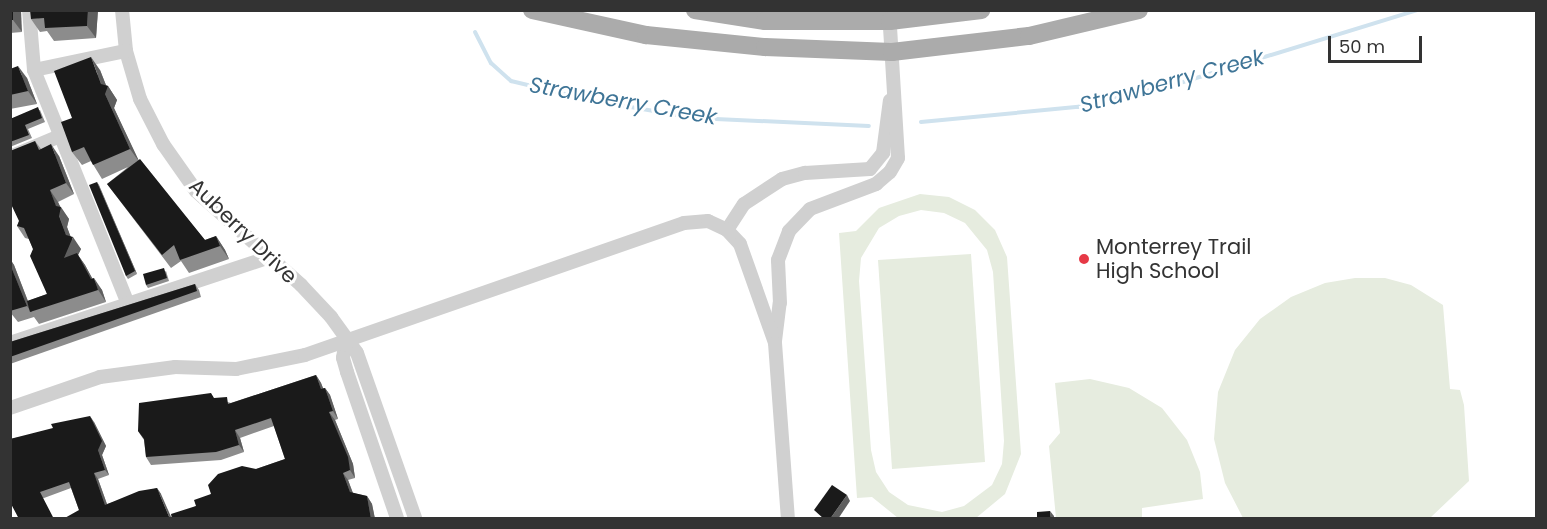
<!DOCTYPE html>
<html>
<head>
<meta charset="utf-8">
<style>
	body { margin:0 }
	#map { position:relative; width:1547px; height:529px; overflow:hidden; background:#fff; font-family:Poppins,sans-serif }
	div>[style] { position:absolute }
	.green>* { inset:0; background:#e6ecdf }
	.stream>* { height:4px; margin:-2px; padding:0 2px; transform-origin:2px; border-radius:2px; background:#cfe2ee }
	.minor>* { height:14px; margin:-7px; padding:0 7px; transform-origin:7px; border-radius:7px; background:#d0d0d0 }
	.major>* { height:18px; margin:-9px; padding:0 9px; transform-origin:9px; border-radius:9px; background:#ababab }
	.wall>* { inset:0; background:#8c8c8c }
	.shaded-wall>* { inset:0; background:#5f5f5f }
	.building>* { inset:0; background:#1a1a1a }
	.dots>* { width:16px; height:16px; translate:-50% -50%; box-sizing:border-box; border:3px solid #fff; border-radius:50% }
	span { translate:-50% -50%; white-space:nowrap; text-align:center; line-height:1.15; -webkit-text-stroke:6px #fff; paint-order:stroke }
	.street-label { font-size:21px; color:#333 }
	.poi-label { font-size:21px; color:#333 }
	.left { translate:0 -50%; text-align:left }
	.water-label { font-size:22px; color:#3f7597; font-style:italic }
	.frame { position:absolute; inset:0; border:12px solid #333; pointer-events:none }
	.scale { position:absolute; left:1328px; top:36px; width:94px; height:27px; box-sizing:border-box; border:3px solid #333; border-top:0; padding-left:8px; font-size:18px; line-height:21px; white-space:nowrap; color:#333; -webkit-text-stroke:4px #fff; paint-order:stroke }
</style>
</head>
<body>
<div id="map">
	<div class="green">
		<div style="clip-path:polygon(evenodd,920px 194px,949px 197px,975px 210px,995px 230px,1007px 257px,1021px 454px,1005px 494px,976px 518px,898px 518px,872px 497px,857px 498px,839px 233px,856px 231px,879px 208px,920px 194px,921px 210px,944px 213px,965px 223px,987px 250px,993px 272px,1004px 441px,1002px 464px,992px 485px,964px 506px,942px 512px,908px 505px,889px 492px,876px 472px,871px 450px,859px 281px,861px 258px,879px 228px,899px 216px,921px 210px)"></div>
		<div style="clip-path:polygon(971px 254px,985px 462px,892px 469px,878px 260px)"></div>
		<div style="clip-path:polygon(1355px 278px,1385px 278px,1411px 285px,1443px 305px,1450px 389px,1460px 390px,1464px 405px,1469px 481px,1430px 518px,1243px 518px,1225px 483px,1214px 439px,1218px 392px,1235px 350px,1260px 319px,1291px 297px,1325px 283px)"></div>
		<div style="clip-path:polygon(1090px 379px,1129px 388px,1162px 408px,1187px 440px,1200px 472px,1203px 499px,1142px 508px,1142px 518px,1056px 518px,1049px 446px,1060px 433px,1055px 383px)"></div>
	</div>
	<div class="stream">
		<div style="left:475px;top:32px;width:35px;rotate:63deg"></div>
		<div style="left:491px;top:63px;width:27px;rotate:42deg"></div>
		<div style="left:511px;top:81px;width:81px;rotate:13.5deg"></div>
		<div style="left:590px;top:100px;width:106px;rotate:9.8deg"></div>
		<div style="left:694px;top:118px;width:175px;rotate:2.6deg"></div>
		<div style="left:921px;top:122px;width:158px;rotate:-5.5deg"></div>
		<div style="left:1078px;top:107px;width:105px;rotate:-13.2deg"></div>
		<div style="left:1180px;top:83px;width:248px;rotate:-17.1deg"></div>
	</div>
	<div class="minor">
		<div style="left:29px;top:10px;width:60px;rotate:85.2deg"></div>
		<div style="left:34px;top:70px;width:252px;rotate:68.1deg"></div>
		<div style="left:122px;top:10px;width:41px;rotate:84.4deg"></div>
		<div style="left:126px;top:51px;width:50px;rotate:73.7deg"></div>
		<div style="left:140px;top:99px;width:51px;rotate:62.9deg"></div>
		<div style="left:163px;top:144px;width:57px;rotate:54.9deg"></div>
		<div style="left:196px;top:191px;width:141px;rotate:41.8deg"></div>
		<div style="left:301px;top:285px;width:44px;rotate:46.8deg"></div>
		<div style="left:331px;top:317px;width:44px;rotate:54.2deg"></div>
		<div style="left:357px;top:353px;width:175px;rotate:70.6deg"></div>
		<div style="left:34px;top:70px;width:94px;rotate:-11.7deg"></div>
		<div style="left:10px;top:157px;width:54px;rotate:-22.8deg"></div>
		<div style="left:727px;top:230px;width:31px;rotate:-57deg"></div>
		<div style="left:744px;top:204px;width:45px;rotate:-33.3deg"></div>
		<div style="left:782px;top:179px;width:24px;rotate:-15deg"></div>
		<div style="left:805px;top:173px;width:65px;rotate:-3.5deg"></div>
		<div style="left:870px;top:169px;width:21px;rotate:-51deg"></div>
		<div style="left:883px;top:153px;width:53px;rotate:-82.5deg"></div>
		<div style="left:775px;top:341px;width:38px;rotate:-83deg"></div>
		<div style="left:780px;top:303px;width:43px;rotate:-92.7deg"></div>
		<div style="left:778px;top:260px;width:31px;rotate:-69deg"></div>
		<div style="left:789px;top:231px;width:30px;rotate:-46deg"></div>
		<div style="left:810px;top:209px;width:71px;rotate:-20.7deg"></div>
		<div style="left:876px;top:184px;width:18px;rotate:-41deg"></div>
		<div style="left:890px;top:172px;width:16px;rotate:-60deg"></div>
		<div style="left:898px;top:158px;width:148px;rotate:-93.5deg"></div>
		<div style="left:346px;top:342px;width:16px;rotate:101deg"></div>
		<div style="left:343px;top:358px;width:15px;rotate:74deg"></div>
		<div style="left:347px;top:372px;width:154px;rotate:71.1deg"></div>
		<div style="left:10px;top:343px;width:274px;rotate:-18.3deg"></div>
		<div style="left:10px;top:408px;width:95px;rotate:-19deg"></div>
		<div style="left:100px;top:377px;width:76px;rotate:-7.6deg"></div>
		<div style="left:175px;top:367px;width:61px;rotate:1.9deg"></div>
		<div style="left:236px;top:369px;width:70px;rotate:-11.5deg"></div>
		<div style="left:305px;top:355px;width:401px;rotate:-19.2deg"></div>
		<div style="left:684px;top:223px;width:24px;rotate:-5deg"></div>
		<div style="left:708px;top:221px;width:21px;rotate:25deg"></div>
		<div style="left:727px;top:230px;width:19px;rotate:47deg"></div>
		<div style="left:740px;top:244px;width:105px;rotate:70.5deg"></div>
		<div style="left:775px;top:343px;width:175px;rotate:85.8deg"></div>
	</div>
	<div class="major">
		<div style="left:532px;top:10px;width:117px;rotate:12.4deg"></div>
		<div style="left:646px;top:35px;width:120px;rotate:5.8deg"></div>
		<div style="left:765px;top:47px;width:127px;rotate:2.3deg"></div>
		<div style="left:892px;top:52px;width:138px;rotate:-6.7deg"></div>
		<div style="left:1029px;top:36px;width:113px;rotate:-13.3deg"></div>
		<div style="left:695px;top:10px;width:71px;rotate:8.9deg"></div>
		<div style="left:765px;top:21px;width:125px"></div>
		<div style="left:890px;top:21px;width:92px;rotate:-6.9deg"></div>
	</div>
	<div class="wall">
		<div style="clip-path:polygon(10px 10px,22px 32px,10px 33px)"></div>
		<div style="clip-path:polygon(98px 10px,96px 38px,54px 41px,47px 31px,40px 32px,31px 19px)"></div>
		<div style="clip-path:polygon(10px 69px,27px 78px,37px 104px,10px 109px)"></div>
		<div style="clip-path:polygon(100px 70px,106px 85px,108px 86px,117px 100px,114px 108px,138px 160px,205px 240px,216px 236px,225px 250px,229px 259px,189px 273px,181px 261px,171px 268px,107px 184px,128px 167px,102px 179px,91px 161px,82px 165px,72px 152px,72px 118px)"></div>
		<div style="clip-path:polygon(40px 110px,45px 122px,28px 129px,32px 138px,10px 147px,10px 119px)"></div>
		<div style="clip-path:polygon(35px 141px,41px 149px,59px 156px,74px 194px,58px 202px,60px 207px,69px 219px,67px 227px,70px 236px,81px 249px,78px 255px,85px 265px,92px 278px,102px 290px,106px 302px,39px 324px,34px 317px,18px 322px,10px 312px,10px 259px,14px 265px,28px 301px,47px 294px,33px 249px,29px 239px,25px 238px,17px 226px,19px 221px)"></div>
		<div style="clip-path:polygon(97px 182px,137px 274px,128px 279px,126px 276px)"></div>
		<div style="clip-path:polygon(166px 271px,169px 281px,148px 288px,146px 285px)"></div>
		<div style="clip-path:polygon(195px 284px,199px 290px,201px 297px,10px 364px,10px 342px)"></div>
		<div style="clip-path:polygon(316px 375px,321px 383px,323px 388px,325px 388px,330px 395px,338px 419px,335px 420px,353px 464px,355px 478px,348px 480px,353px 493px,367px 496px,372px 504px,375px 519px,172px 519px,196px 506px,211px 494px,256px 469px,285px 459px,274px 426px,240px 438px,244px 452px,221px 460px,151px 465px,146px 457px,144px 440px,138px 431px,214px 398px,231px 403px)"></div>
		<div style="clip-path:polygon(94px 422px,106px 446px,102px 455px,109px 475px,98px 479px,107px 504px,157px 488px,161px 494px,79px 510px,71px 488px,44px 498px,10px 505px,10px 439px)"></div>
	</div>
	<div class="shaded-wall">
		<div style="clip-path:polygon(13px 10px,21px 10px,22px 32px,13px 20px)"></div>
		<div style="clip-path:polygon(88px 10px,98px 10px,96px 38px,87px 26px)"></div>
		<div style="clip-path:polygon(91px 57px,100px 70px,107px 88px,108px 86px,117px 100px,114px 108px,140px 163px,130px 149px,105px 94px)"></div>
		<div style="clip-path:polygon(18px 66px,27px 78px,37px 104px,28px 91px)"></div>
		<div style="clip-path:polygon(51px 144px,59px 156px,74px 194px,66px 183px)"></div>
		<div style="clip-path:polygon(97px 182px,99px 185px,137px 274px,135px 271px)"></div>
		<div style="clip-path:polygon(50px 190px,58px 202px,61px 208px,61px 207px,69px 219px,67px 227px,72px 240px,73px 237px,81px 249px,78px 255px,85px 265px,97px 287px,94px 278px,102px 290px,106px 302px,91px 279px,64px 258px,66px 235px)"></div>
		<div style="clip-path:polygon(216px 236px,225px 250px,229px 259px,220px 246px)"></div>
		<div style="clip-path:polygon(10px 259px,14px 265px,32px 312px,31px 312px,27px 306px,10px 264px)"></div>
		<div style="clip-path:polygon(316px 375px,321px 383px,326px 396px,321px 389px)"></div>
		<div style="clip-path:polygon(325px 388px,330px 395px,338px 419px,333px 411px)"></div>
		<div style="clip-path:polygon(329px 412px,335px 420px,353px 464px,355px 478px,350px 470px)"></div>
		<div style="clip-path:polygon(90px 416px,94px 422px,106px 446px,102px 455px,109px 475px,105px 470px,98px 450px)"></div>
		<div style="clip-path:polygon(235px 430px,240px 438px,244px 452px,239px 445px)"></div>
		<div style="clip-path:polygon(94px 473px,98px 479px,109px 510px,105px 505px)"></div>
		<div style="clip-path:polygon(343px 473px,348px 480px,355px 499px,350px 492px)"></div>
		<div style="clip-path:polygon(157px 488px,161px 494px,172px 519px,170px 519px)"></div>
		<div style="clip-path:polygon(847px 495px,850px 501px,838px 519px,830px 519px)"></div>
		<div style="clip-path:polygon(367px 496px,372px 504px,375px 519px,371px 519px)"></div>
		<div style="clip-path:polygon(1050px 511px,1054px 516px,1054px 519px,1051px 519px)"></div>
	</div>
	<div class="building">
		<div style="clip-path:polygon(10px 10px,13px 10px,13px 20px,10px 20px)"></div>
		<div style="clip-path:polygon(30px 10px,88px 10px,87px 26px,45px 28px,44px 18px,31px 19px)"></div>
		<div style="clip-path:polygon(91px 57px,101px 84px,108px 86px,105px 94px,130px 149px,93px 165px,84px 147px,72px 152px,61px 122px,72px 118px,54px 71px)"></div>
		<div style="clip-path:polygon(18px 66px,28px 91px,10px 95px,10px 69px)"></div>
		<div style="clip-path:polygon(38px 107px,42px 118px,25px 125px,29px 135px,10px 142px,10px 119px)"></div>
		<div style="clip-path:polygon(35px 141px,39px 150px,51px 144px,66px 183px,50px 190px,56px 206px,61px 207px,59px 216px,66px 235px,73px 237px,64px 258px,77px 253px,91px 279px,94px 278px,98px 290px,30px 312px,27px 301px,47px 294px,30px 256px,33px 249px,24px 228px,17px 226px,19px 221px,10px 202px,10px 151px)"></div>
		<div style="clip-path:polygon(140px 159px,205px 240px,216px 236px,220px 246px,180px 260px,174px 245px,162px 255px,107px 184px)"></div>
		<div style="clip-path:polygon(97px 182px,135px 271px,126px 276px,89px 185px)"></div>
		<div style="clip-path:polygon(10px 264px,27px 306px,10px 311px)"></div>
		<div style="clip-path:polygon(164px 268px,167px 278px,146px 285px,143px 274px)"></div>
		<div style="clip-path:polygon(195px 284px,197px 291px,10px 357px,10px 342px)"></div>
		<div style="clip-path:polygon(316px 375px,321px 389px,325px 388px,333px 411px,329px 412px,348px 457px,350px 470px,343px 473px,350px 492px,367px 496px,371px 519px,172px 519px,171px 514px,196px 506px,194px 500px,211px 494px,208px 485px,218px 474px,242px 466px,256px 469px,285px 459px,271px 418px,235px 430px,239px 445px,216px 452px,146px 457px,144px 439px,138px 431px,139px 403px,211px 393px,214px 398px,227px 397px,228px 404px)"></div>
		<div style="clip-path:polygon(90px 416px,102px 441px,98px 450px,105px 470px,94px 473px,105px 505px,139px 491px,157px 488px,170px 519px,63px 519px,79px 510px,69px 482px,40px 492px,54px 519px,19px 519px,10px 502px,10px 439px,53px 428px,51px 424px)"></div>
		<div style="clip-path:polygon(832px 485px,847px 495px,830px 519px,824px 519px,814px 510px)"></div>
		<div style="clip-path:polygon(1050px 511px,1051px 519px,1037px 519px,1037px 512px)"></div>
	</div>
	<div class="dots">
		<div style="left:1084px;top:259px;background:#e63946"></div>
	</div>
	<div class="street-label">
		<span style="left:243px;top:231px;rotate:44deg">Auberry Drive</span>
	</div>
	<div class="poi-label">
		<span class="left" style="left:1096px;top:259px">Monterrey Trail<br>High School</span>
	</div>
	<div class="water-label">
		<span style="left:1172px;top:81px;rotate:-15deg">Strawberry Creek</span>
		<span style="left:623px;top:101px;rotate:10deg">Strawberry Creek</span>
	</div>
	<div class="frame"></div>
	<div class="scale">50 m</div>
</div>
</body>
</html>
